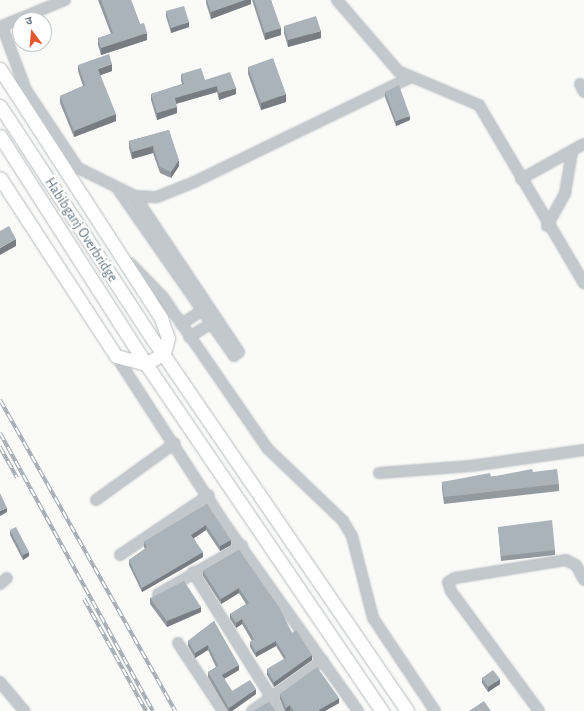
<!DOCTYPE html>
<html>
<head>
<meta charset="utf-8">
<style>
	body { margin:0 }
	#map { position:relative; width:584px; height:711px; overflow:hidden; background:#fafaf8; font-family:"Alegreya Sans","Noto Sans Devanagari",sans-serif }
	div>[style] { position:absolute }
	.roads { filter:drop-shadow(0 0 1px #b5babe) drop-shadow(0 0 1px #b5babe) }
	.minor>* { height:10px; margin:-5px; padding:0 5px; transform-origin:5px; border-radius:5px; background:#c3c8cc }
	.major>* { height:13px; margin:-6.5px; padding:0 6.5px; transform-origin:6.5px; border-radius:6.5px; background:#fff }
	.rail>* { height:4px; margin-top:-2px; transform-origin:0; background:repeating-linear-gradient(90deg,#fff 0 8px,#a2aab0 0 16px); box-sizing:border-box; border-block:1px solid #a2aab0 }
	.wall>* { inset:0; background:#929a9f }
	.shaded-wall>* { inset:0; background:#777d82 }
	.building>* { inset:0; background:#aab3b9 }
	span { translate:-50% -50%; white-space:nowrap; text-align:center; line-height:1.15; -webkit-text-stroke:4px #fff; paint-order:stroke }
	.street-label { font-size:14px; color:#657683 }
	.north { position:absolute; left:12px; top:12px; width:40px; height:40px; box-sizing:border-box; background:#fff; border:1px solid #c1c8cd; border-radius:50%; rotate:344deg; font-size:11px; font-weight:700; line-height:16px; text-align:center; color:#657683 }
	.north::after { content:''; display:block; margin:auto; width:14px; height:18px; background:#e4572e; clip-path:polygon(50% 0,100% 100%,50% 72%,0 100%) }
</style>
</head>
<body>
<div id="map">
	<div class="roads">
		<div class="minor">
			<div style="left:65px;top:0;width:68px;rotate:157.6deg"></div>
			<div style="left:2px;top:26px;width:68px;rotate:69.4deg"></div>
			<div style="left:26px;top:90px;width:94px;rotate:56.3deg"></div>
			<div style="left:78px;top:168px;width:64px;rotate:26.2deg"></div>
			<div style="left:135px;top:196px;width:22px;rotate:3deg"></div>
			<div style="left:157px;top:197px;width:40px;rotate:-22deg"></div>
			<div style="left:194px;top:182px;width:241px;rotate:-25.8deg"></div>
			<div style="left:337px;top:0;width:94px;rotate:49.3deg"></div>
			<div style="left:398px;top:71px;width:88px;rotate:22.8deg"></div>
			<div style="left:479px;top:105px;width:207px;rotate:59.5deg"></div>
			<div style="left:580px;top:84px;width:9px;rotate:63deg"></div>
			<div style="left:521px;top:179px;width:72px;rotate:-29.1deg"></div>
			<div style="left:119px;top:191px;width:201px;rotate:55.1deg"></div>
			<div style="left:234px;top:356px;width:6px;rotate:-39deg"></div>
			<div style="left:239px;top:352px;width:187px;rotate:-123.7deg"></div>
			<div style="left:547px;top:226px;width:38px;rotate:-61deg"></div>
			<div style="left:565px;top:193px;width:42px;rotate:-80.3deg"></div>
			<div style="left:130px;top:263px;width:47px;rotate:45.9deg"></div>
			<div style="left:163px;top:297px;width:185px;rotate:55.4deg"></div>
			<div style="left:268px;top:449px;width:104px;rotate:43.8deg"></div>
			<div style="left:343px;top:521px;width:17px;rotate:59deg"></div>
			<div style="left:352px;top:536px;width:85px;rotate:75.6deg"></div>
			<div style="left:373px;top:618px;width:112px;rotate:56.3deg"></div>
			<div style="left:181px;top:324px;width:32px;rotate:-32deg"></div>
			<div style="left:189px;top:337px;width:31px;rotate:-31deg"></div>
			<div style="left:116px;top:356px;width:199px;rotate:57.1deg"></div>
			<div style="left:224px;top:523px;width:231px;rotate:54.5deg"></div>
			<div style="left:379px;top:473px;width:92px;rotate:-4.4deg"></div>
			<div style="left:471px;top:466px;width:114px;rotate:-8.1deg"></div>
			<div style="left:96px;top:500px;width:97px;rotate:-35.8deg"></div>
			<div style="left:120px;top:555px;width:107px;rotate:-34deg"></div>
			<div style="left:193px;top:572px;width:164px;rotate:58deg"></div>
			<div style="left:0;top:584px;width:9px;rotate:-41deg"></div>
			<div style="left:158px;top:594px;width:97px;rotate:-29.7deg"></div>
			<div style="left:178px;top:643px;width:82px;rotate:56.5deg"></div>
			<div style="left:0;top:682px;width:38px;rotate:50deg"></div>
			<div style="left:252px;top:711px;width:87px;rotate:-35.7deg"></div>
			<div style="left:539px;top:711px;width:149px;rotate:-126.3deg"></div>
			<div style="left:451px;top:591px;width:9px;rotate:-108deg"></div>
			<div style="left:448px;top:582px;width:8px;rotate:-30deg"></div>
			<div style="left:455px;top:578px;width:112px;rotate:-9.2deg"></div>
			<div style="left:566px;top:560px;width:11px;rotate:27deg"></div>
			<div style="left:576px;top:565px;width:17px;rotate:62deg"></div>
		</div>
		<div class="major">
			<div style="left:0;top:69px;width:297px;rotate:57.1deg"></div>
			<div style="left:161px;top:318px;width:21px;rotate:71deg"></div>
			<div style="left:168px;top:338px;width:16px;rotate:105deg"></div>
			<div style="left:164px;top:353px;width:21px;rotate:149deg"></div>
			<div style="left:146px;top:364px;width:31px;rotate:-165deg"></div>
			<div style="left:116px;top:356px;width:212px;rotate:-123.1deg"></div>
			<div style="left:0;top:106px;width:281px;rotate:56.8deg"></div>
			<div style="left:154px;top:341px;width:448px;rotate:55.6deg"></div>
			<div style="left:0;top:136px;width:271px;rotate:57.4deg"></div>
			<div style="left:146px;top:364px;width:420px;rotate:55.8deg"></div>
		</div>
	</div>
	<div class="rail">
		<div style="left:0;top:400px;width:357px;rotate:60.6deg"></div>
		<div style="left:0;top:433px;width:317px;rotate:61.2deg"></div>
		<div style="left:0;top:447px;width:35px;rotate:61deg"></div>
		<div style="left:84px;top:599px;width:128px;rotate:61deg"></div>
	</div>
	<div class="wall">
		<div style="clip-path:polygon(98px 0,131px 0,140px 24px,147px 40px,101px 55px,98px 45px,98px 38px,111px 34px)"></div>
		<div style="clip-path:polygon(206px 0,251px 0,251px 4px,211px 19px,206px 3px)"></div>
		<div style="clip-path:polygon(252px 0,271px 0,281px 35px,265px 40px)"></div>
		<div style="clip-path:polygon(166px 11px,189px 27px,171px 33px,166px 16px)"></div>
		<div style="clip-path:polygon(284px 26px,321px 38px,288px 47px,284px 33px)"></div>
		<div style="clip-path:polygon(78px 65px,112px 71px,100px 75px,116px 121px,74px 137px,60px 103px,60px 96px,83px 86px,78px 71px)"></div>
		<div style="clip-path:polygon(248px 67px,286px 102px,261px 110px,248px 74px)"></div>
		<div style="clip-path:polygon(181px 74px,205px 80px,236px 94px,219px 100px,217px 92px,176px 104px,177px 113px,157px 120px,151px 100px,151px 94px,182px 84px,181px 80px)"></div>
		<div style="clip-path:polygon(385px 92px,410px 120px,396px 126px,385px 97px)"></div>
		<div style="clip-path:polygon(169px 130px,179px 166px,171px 178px,160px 173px,153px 153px,132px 159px,129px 148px,129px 141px)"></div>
		<div style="clip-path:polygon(533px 472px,559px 484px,559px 491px,444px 504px,442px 489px,442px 482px)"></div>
		<div style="clip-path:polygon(207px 504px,231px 545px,220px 551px,206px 530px,194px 538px,203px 557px,142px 592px,129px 565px,129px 560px,145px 549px,144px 547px,144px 542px)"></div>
		<div style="clip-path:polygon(498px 527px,555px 550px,555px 555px,501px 561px)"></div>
		<div style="clip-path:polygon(10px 530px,29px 556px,23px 560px,10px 535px)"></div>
		<div style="clip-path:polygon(239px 550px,292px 633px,312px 660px,274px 687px,267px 675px,267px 669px,284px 659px,276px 646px,256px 657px,250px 647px,250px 642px,252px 641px,242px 624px,236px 628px,230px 619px,230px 614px,246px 604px,239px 593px,221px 604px,203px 576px,203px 571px)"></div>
		<div style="clip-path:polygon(150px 598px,201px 612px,167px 627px,150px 604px)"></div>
		<div style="clip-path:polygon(214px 621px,239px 670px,224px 679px,232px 691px,256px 694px,232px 711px,228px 711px,208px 677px,208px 672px,216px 667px,208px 650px,195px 658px,188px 646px,188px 641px)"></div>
		<div style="clip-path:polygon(482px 678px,500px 684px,488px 692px,482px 683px)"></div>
		<div style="clip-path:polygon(280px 694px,339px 703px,325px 711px,285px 711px,280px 699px)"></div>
	</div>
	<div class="shaded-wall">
		<div style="clip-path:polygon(245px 0,251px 0,251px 4px,211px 19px,211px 12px)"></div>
		<div style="clip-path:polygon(189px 22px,189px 27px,171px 33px,171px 28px)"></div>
		<div style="clip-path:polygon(281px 28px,281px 35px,265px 40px,265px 33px)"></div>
		<div style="clip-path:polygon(321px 31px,321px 38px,288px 47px,288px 40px)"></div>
		<div style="clip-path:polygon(147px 33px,147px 40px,101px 55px,101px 48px)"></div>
		<div style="clip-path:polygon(112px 64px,112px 71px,98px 76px,98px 69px)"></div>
		<div style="clip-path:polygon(217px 86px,217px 92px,175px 104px,175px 98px)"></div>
		<div style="clip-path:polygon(236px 88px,236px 94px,219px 100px,219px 93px)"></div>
		<div style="clip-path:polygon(286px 94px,286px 102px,261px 110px,261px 103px)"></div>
		<div style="clip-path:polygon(177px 107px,177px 113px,157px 120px,157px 113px)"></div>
		<div style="clip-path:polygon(116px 114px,116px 121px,74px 137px,74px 131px)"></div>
		<div style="clip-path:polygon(410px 116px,410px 120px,396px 126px,396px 121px)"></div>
		<div style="clip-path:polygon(153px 146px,153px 153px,132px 159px,132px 152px)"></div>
		<div style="clip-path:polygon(179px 160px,179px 166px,171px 178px,171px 172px)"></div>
		<div style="clip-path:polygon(16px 239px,16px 246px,0 255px,0 248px)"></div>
		<div style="clip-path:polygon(7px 508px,7px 512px,0 516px,0 511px)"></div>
		<div style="clip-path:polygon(206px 525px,206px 530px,191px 540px,191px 535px)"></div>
		<div style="clip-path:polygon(231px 540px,231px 545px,220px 551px,220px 546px)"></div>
		<div style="clip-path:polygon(29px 552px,29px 556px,23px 560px,23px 555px)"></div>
		<div style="clip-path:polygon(203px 552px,203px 557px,142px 592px,142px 588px)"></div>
		<div style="clip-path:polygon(239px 588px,239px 593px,221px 604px,221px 599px)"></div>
		<div style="clip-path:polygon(201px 607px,201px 612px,167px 627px,167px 621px)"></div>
		<div style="clip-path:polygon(242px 619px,242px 624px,236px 628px,236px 623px)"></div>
		<div style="clip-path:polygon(276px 641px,276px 646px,256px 657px,256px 652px)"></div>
		<div style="clip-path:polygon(208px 645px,208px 650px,195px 658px,195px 653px)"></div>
		<div style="clip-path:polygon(312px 655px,312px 660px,274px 687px,274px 682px)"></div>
		<div style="clip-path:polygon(239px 665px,239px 670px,222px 680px,222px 675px)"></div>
		<div style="clip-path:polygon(500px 679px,500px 684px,488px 692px,488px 687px)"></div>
		<div style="clip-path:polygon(256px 689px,256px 694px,232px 711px,229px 711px,229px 708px)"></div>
		<div style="clip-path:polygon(339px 698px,339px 703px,325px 711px,319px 711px,319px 710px)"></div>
		<div style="clip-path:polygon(290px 705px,290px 711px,286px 711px,286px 708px)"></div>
	</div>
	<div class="building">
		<div style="clip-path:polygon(101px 0,131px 0,140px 24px,144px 23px,147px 33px,101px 48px,98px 38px,113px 33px)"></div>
		<div style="clip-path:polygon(207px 0,245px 0,211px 12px)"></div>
		<div style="clip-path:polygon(254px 0,271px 0,281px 28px,265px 33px)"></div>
		<div style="clip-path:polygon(184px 6px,189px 22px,171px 28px,166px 11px)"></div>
		<div style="clip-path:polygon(316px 16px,321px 31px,288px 40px,284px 26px)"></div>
		<div style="clip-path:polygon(109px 54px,112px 64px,98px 69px,116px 114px,74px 131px,60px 96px,85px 85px,78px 65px)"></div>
		<div style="clip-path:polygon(273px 58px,286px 94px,261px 103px,248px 67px)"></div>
		<div style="clip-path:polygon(201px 68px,205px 80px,230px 72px,236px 88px,219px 93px,217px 86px,175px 98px,177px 107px,157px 113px,151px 94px,184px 84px,181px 74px)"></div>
		<div style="clip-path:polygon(399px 85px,410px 116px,396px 121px,385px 92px)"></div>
		<div style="clip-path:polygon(169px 130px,179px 160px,171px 172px,160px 167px,153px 146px,132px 152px,129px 141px)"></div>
		<div style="clip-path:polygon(9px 226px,16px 239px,0 248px,0 231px)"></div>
		<div style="clip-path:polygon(532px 469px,533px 472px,557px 469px,559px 484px,444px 497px,442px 482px,490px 473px,491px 477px)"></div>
		<div style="clip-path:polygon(0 493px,7px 508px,0 511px)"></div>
		<div style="clip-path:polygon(207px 504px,231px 540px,220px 546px,206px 525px,191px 535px,203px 552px,142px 588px,129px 560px,147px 547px,144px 542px)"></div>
		<div style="clip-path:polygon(552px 520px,555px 550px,501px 556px,498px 527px)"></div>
		<div style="clip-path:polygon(16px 527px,29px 552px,23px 555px,10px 530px)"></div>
		<div style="clip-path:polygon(239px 550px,279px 607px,292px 633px,296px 630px,312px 655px,274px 682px,267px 669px,286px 658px,276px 641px,256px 652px,250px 642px,254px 639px,242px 619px,236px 623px,230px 614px,249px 603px,239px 588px,221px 599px,203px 571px)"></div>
		<div style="clip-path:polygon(184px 581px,201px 607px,167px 621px,150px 598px)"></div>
		<div style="clip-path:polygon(214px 621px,239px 665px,222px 675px,232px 691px,250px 680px,256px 689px,229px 708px,208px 672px,218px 666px,208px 645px,195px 653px,188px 641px)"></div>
		<div style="clip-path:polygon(317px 667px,339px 698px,319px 710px,319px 711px,294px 711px,290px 705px,286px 708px,280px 694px)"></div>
		<div style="clip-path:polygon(493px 670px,500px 679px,488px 687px,482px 678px)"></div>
		<div style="clip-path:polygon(484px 701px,491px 711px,469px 711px)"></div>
		<div style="clip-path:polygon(269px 702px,276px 711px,253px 711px)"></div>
	</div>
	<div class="street-label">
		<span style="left:81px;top:230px;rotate:57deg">Habibganj Overbridge</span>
	</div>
	<div class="north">उ</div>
</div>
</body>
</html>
